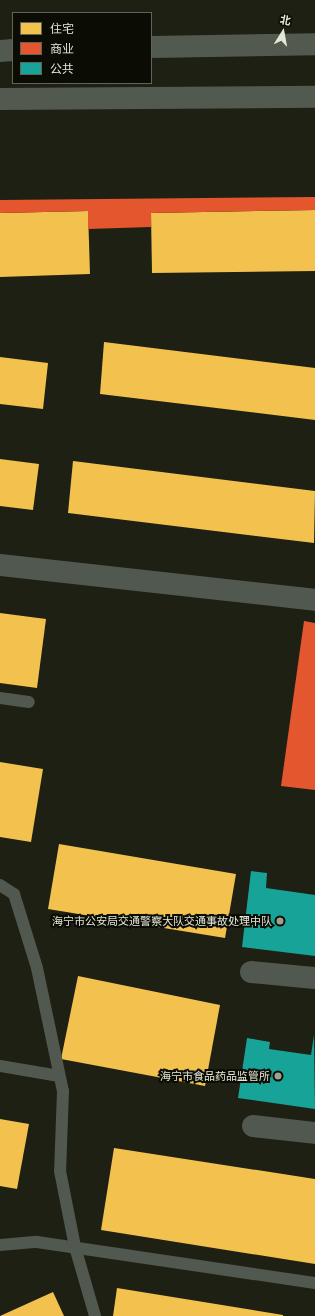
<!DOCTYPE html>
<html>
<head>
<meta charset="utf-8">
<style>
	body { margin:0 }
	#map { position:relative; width:315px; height:1316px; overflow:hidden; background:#1d2013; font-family:Poppins,"Noto Sans SC",sans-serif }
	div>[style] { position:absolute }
	.homes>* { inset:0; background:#f2c14e }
	.shops>* { inset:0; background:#e4572e }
	.public>* { inset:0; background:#17a398 }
	.lane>* { height:12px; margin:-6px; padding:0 6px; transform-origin:6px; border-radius:6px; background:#51584f }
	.street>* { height:22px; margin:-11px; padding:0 11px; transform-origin:11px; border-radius:11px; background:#51584f }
	.secondary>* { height:22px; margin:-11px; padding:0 11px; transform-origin:11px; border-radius:11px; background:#525a4f }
	.dots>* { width:11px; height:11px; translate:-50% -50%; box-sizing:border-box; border:2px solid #0b0d04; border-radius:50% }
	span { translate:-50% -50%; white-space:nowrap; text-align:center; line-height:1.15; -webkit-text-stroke:4px #0b0d04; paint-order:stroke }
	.poi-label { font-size:11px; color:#e3e7d8 }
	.right { translate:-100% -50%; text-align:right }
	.legend { position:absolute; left:12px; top:12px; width:140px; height:72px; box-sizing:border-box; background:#0b0d04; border:1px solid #616459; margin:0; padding:5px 7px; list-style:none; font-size:12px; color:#e3e7d8 }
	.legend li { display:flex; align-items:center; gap:8px; height:20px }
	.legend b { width:20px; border:1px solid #616459 }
	.north { position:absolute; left:263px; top:12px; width:40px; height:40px; -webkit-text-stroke:3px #0b0d04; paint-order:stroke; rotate:11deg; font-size:11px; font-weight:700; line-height:16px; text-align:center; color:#e3e7d8 }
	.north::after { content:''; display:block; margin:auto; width:14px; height:18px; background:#e3e7d8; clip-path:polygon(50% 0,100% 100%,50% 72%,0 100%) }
</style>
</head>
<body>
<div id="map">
	<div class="homes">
		<div style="clip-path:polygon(315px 210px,315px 271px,152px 273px,151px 213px)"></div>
		<div style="clip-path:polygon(88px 211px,90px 274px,0 277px,0 213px)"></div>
		<div style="clip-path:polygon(104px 342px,315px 368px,315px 420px,100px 394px)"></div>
		<div style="clip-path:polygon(0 357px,48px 363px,43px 409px,0 404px)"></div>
		<div style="clip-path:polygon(0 459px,39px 464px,33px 510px,0 506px)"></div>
		<div style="clip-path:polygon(73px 461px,315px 491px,314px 543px,68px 513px)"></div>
		<div style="clip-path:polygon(0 613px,46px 619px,37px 688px,0 683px)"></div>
		<div style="clip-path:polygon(0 762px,43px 769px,31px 842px,0 837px)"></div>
		<div style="clip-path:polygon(59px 844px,236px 874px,225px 938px,48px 909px)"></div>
		<div style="clip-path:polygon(78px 976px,220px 1005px,205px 1086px,61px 1059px)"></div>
		<div style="clip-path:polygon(0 1119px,29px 1124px,17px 1189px,0 1186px)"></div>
		<div style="clip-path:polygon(114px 1148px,315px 1179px,315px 1264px,101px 1230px)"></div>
		<div style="clip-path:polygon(117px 1288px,283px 1315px,283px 1316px,113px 1316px)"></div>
		<div style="clip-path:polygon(53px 1292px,64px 1316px,0 1316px)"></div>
	</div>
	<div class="shops">
		<div style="clip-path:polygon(315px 197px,315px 210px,151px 213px,151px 227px,88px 229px,88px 211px,0 213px,0 200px)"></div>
		<div style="clip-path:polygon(304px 621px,315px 623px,315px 790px,281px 786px)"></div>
	</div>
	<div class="public">
		<div style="clip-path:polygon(251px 871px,267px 873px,266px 888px,315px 895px,315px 956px,242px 947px)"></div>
		<div style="clip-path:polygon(314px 1035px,315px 1109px,238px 1098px,247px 1038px,270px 1042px,269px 1049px,311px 1055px)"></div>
	</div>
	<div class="lane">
		<div style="left:0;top:698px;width:29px;rotate:8deg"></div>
		<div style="left:0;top:885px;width:17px;rotate:33deg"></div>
		<div style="left:14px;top:894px;width:77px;rotate:72.7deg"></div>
		<div style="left:37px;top:968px;width:126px;rotate:78.1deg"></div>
		<div style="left:63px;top:1091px;width:80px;rotate:92.1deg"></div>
		<div style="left:60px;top:1171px;width:77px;rotate:78.8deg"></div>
		<div style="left:75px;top:1247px;width:72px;rotate:73.8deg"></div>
		<div style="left:0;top:1066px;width:60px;rotate:9.6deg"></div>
		<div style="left:0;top:1245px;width:37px;rotate:-5deg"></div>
		<div style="left:37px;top:1242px;width:281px;rotate:8.4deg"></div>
	</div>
	<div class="street">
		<div style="left:0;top:565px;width:317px;rotate:6.3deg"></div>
		<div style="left:251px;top:972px;width:64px;rotate:5.4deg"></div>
		<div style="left:253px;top:1126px;width:62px;rotate:6.4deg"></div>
	</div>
	<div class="secondary">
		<div style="left:151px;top:47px;width:164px;rotate:-1deg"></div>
		<div style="left:0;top:51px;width:13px;rotate:-4deg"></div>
		<div style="left:0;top:99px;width:315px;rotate:-0.4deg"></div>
	</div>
	<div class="dots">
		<div style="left:280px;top:921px;background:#9ea193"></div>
		<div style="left:278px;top:1076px;background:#9ea193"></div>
	</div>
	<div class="poi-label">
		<span class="right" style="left:272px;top:921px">海宁市公安局交通警察大队交通事故处理中队</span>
		<span class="right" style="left:270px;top:1076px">海宁市食品药品监管所</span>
	</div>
	<ul class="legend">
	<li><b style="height:11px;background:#f2c14e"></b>住宅</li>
	<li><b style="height:11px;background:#e4572e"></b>商业</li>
	<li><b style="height:11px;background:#17a398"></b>公共</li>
	</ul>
	<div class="north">北</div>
</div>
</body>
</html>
